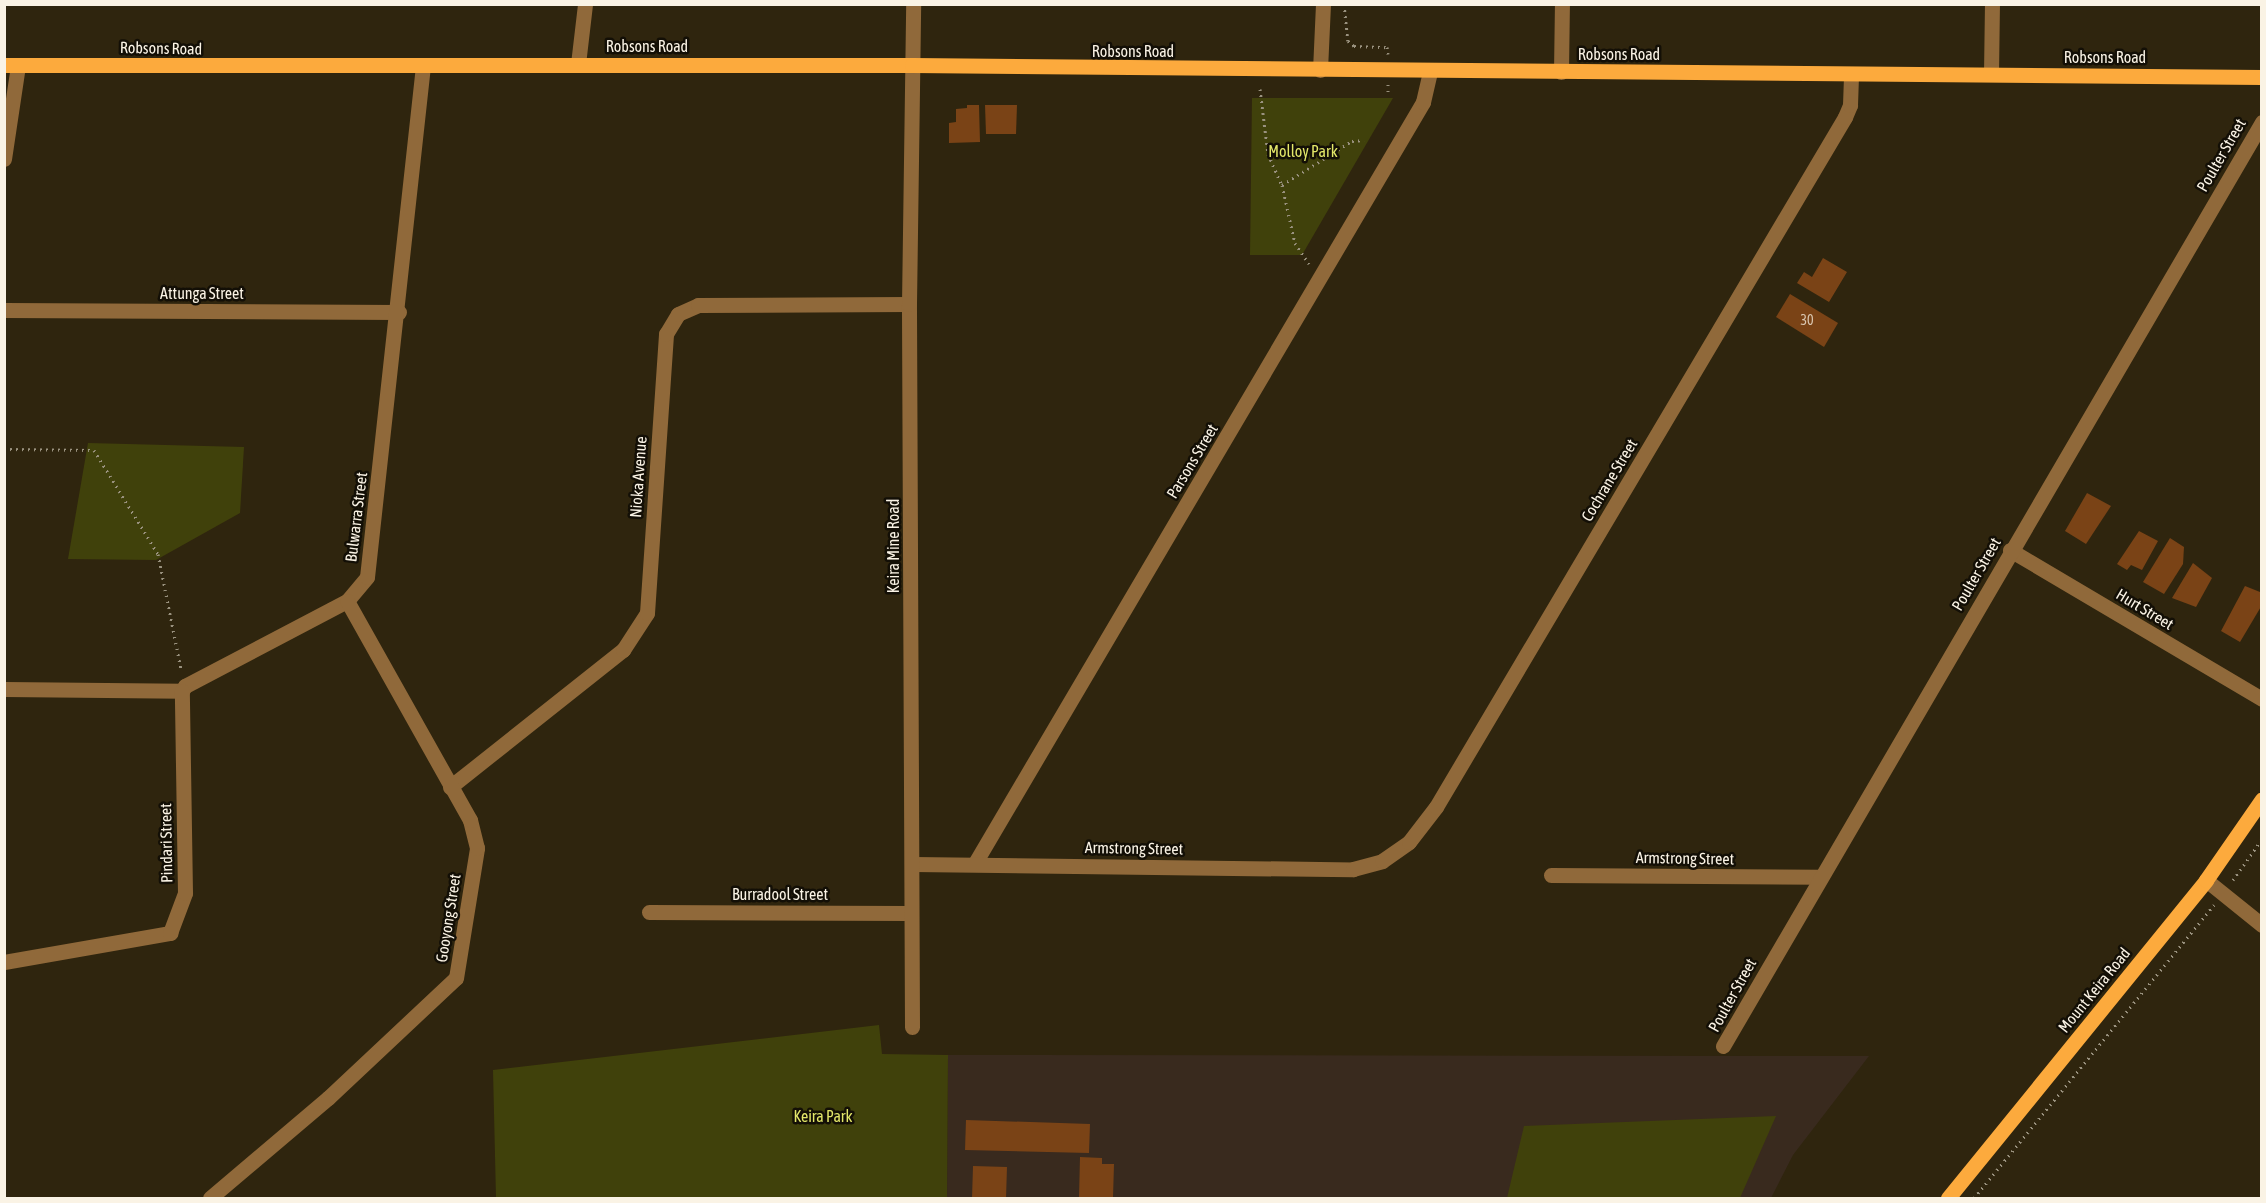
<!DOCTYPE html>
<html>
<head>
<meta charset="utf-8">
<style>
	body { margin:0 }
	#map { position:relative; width:2266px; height:1203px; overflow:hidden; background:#2f250e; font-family:"Asap Condensed",sans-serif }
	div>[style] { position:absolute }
	.education>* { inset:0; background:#392a1e }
	.green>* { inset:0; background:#40410b }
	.building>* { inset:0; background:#7a4316 }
	.path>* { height:3px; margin-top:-1.5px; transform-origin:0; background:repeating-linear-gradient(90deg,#9a927f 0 1.5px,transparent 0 6px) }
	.minor>* { height:15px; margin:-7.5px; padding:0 7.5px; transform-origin:7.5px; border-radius:7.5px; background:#90693a }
	.major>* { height:15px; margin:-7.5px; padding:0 7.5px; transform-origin:7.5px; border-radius:7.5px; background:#fcaa3d }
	span { translate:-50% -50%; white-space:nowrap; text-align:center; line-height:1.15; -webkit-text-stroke:5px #130f06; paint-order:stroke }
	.number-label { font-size:14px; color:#dac7b1 }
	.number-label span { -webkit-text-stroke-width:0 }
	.street-label { font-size:16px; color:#faf3e5 }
	.park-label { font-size:16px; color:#e3e769 }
	.frame { position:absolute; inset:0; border:6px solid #faf3e5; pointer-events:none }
</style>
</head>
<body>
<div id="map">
	<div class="education">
		<div style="clip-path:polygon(948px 1055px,1869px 1056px,1793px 1155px,1771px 1198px,947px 1198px)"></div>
	</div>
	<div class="green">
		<div style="clip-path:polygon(1252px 98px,1393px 98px,1302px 255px,1250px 255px)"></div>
		<div style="clip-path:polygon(88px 443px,244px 447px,240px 513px,156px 560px,68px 559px)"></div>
		<div style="clip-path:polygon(879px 1025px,882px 1054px,948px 1055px,947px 1198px,496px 1198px,493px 1070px)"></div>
		<div style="clip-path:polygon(1776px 1116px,1740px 1198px,1507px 1198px,1524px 1126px)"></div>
	</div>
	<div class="building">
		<div style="clip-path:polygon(967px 105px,979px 105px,980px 142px,949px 143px,949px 123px,956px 122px,956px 109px,967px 108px)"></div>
		<div style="clip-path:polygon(985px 105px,1017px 105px,1016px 134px,986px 134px)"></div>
		<div style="clip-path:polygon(1823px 258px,1847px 272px,1829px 302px,1797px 283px,1804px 272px,1812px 277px)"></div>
		<div style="clip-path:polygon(1790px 294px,1838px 323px,1824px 347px,1776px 317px)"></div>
		<div style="clip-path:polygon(2087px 493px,2111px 506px,2086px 544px,2065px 531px)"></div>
		<div style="clip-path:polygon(2139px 531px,2158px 541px,2142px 570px,2131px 565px,2127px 570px,2117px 564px)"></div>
		<div style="clip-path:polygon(2170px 538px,2184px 547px,2183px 564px,2164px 594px,2143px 582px)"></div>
		<div style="clip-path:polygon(2193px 563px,2212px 578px,2196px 607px,2172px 598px)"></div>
		<div style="clip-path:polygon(2245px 586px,2260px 592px,2262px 605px,2240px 642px,2221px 631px)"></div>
		<div style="clip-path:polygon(966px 1120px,1090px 1124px,1089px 1153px,965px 1150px)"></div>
		<div style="clip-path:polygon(1080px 1157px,1102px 1158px,1102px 1164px,1114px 1164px,1113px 1198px,1079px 1198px)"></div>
		<div style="clip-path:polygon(973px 1166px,1007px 1167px,1006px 1198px,972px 1198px)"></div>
	</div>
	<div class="path">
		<div style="left:1344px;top:4px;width:37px;rotate:84deg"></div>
		<div style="left:1348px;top:41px;width:8px;rotate:40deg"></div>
		<div style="left:1354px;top:46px;width:33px;rotate:2deg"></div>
		<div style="left:1387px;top:47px;width:7px;rotate:82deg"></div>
		<div style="left:1388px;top:84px;width:8px;rotate:90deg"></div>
		<div style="left:1260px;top:89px;width:65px;rotate:83deg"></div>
		<div style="left:1268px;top:154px;width:34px;rotate:66deg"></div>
		<div style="left:1282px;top:185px;width:59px;rotate:77.4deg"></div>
		<div style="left:1295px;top:243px;width:25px;rotate:56deg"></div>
		<div style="left:1282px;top:185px;width:83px;rotate:-32.2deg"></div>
		<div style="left:1352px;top:141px;width:12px;rotate:-5deg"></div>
		<div style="left:4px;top:449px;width:90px;rotate:0.6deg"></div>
		<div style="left:94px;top:450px;width:122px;rotate:58.4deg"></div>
		<div style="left:158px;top:554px;width:117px;rotate:78.7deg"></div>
		<div style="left:2233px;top:880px;width:50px;rotate:-54.7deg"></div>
		<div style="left:1974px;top:1198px;width:379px;rotate:-50.7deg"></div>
	</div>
	<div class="minor">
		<div style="left:578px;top:64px;width:60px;rotate:-83.3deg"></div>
		<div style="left:1320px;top:70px;width:66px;rotate:-87.4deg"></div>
		<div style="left:1561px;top:72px;width:68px;rotate:-89.2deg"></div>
		<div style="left:1991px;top:74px;width:70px;rotate:-89.2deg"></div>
		<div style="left:4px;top:159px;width:95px;rotate:-81.5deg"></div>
		<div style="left:4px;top:310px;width:395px;rotate:0.3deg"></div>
		<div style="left:2010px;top:550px;width:293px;rotate:30.6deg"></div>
		<div style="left:4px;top:689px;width:178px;rotate:0.6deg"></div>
		<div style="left:182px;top:691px;width:6px;rotate:-59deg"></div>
		<div style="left:185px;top:686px;width:183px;rotate:-27.7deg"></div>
		<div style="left:347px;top:601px;width:31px;rotate:-50deg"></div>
		<div style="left:367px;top:577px;width:514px;rotate:-83.75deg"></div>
		<div style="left:450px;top:787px;width:221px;rotate:-38.4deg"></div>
		<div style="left:623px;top:650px;width:44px;rotate:-57deg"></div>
		<div style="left:647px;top:613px;width:280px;rotate:-86.1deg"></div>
		<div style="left:666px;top:334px;width:23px;rotate:-59deg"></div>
		<div style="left:678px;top:314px;width:22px;rotate:-24deg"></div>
		<div style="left:698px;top:305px;width:211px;rotate:-0.3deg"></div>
		<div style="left:975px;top:863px;width:883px;rotate:-59.51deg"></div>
		<div style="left:1423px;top:102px;width:31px;rotate:-77deg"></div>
		<div style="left:913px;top:864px;width:440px;rotate:0.7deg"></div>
		<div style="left:1353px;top:869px;width:30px;rotate:-15deg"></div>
		<div style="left:1382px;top:861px;width:33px;rotate:-35deg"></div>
		<div style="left:1409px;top:842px;width:44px;rotate:-52.4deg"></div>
		<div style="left:1436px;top:807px;width:802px;rotate:-59.34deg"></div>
		<div style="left:1845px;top:117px;width:13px;rotate:-67deg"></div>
		<div style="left:1850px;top:105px;width:31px;rotate:-88deg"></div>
		<div style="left:1551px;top:875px;width:268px;rotate:0.4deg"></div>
		<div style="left:2206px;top:880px;width:72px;rotate:38.8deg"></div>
		<div style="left:649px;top:912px;width:261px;rotate:0.2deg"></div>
		<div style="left:4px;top:962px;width:169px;rotate:-9.9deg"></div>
		<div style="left:170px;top:933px;width:43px;rotate:-69.4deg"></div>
		<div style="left:185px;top:893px;width:202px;rotate:-90.9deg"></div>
		<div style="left:912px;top:1027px;width:723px;rotate:-90.24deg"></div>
		<div style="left:909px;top:304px;width:300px;rotate:-89.2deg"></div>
		<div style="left:1723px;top:1046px;width:1070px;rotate:-59.74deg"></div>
		<div style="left:210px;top:1198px;width:155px;rotate:-40.3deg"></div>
		<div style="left:328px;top:1098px;width:175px;rotate:-43.2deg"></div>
		<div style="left:456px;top:978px;width:132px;rotate:-80.8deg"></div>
		<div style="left:477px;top:848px;width:29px;rotate:-104deg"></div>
		<div style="left:470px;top:820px;width:251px;rotate:-119.3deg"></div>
	</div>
	<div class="major">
		<div style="left:4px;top:65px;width:908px"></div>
		<div style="left:912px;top:65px;width:1350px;rotate:0.51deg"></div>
		<div style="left:1948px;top:1198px;width:409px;rotate:-50.9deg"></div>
		<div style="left:2206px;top:880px;width:98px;rotate:-55.3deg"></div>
	</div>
	<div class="number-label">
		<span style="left:1807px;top:320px">30</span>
	</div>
	<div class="street-label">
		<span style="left:647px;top:46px">Robsons Road</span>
		<span style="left:161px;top:48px;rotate:1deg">Robsons Road</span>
		<span style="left:1133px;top:51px">Robsons Road</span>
		<span style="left:1619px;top:54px">Robsons Road</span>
		<span style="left:2105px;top:57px">Robsons Road</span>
		<span style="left:2221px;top:155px;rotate:-60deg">Poulter Street</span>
		<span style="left:202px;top:293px">Attunga Street</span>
		<span style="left:1192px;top:461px;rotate:-59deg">Parsons Street</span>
		<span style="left:638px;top:477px;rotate:-86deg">Nioka Avenue</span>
		<span style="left:1609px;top:480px;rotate:-59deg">Cochrane Street</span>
		<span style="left:356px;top:517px;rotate:-83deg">Bulwarra Street</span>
		<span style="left:893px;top:546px;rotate:-90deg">Keira Mine Road</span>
		<span style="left:1976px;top:574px;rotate:-60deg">Poulter Street</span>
		<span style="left:2145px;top:609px;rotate:31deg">Hurt Street</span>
		<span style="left:166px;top:843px;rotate:-91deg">Pindari Street</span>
		<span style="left:1134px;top:848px;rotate:1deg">Armstrong Street</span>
		<span style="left:1685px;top:858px;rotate:1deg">Armstrong Street</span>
		<span style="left:780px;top:894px">Burradool Street</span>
		<span style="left:448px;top:918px;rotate:-81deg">Gooyong Street</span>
		<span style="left:2094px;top:990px;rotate:-51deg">Mount Keira Road</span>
		<span style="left:1732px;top:995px;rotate:-61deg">Poulter Street</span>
	</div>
	<div class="park-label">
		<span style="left:1303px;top:151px">Molloy Park</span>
		<span style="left:823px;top:1116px">Keira Park</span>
	</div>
	<div class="frame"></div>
</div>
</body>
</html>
